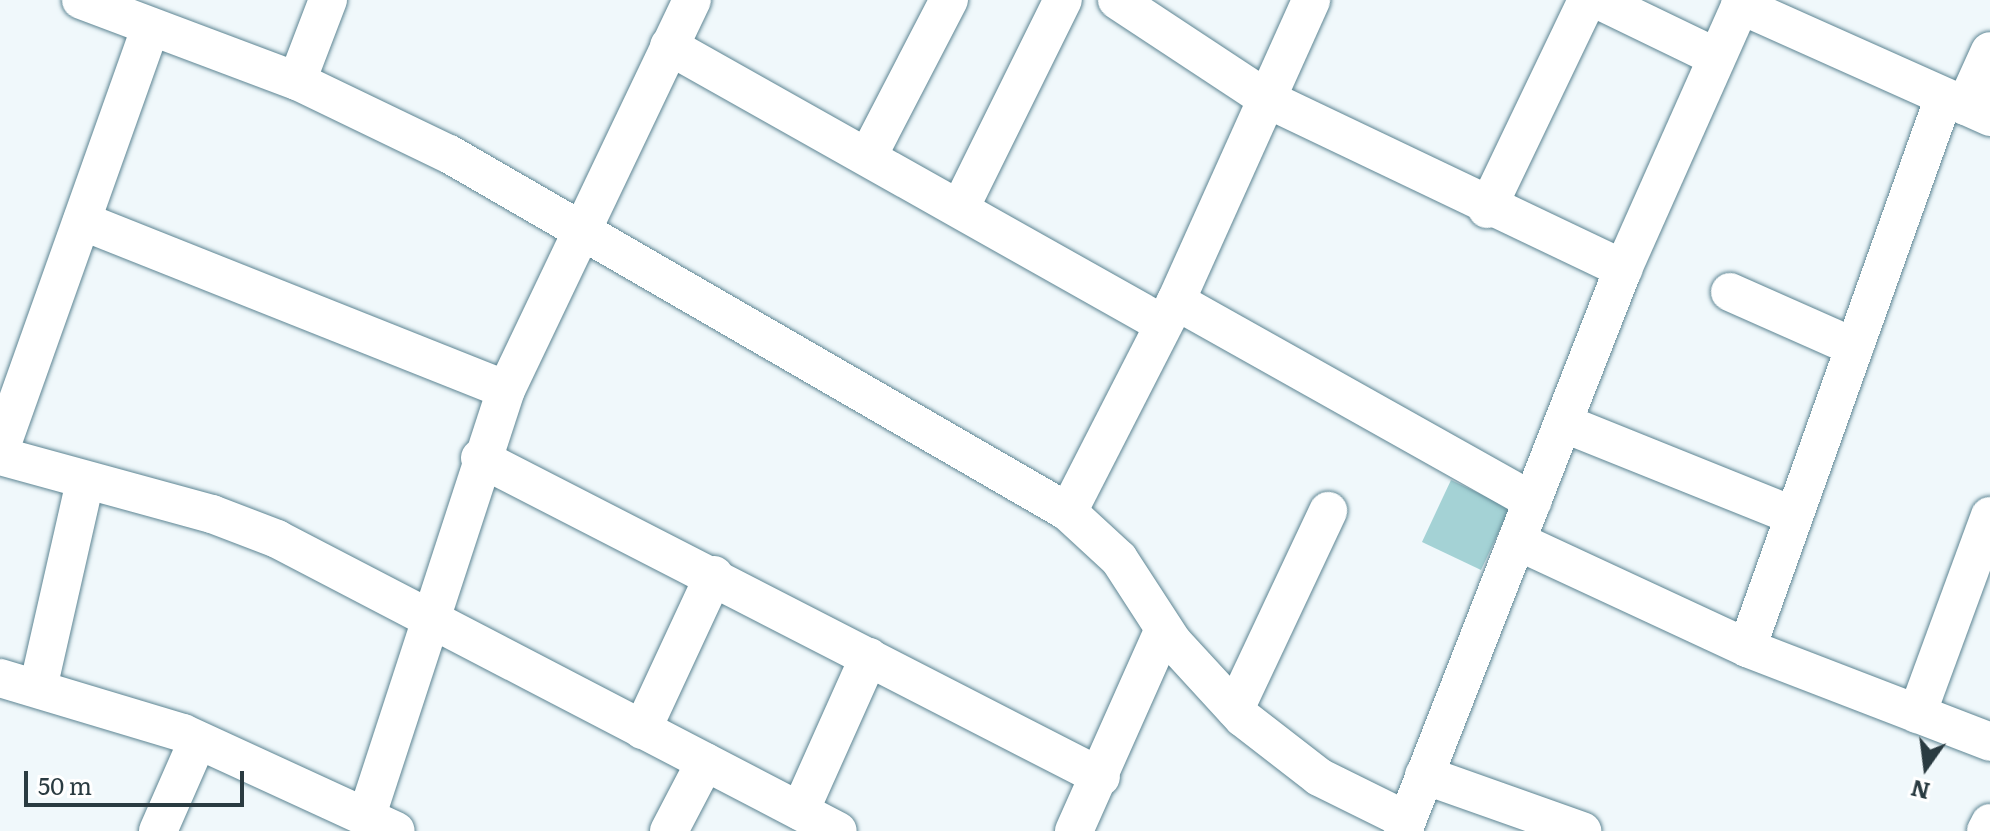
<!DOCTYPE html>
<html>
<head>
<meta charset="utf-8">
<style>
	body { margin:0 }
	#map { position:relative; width:1990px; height:831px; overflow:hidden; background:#f0f8fb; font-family:Literata,serif }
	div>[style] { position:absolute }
	.building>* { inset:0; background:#a4d2d5 }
	.roads { filter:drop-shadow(0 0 2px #5d8593) drop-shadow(0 0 2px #5d8593) }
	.minor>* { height:38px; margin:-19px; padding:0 19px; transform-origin:19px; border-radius:19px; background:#fff }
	span { translate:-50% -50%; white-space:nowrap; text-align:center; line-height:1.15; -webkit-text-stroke:6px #fff; paint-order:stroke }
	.north { position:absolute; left:1886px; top:727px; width:80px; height:80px; -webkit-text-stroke:6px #fff; paint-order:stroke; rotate:194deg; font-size:22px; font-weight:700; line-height:32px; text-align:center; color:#2a3b41 }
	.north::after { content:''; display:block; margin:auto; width:28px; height:36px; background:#2a3b41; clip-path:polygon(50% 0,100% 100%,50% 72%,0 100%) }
	.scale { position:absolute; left:24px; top:771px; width:220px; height:36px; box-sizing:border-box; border:4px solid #2a3b41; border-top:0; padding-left:10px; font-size:24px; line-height:28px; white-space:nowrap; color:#2a3b41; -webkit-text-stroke:6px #fff; paint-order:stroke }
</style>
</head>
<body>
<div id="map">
	<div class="building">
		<div style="clip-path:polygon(1451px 480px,1510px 508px,1481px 570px,1422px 542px)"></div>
	</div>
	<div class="roads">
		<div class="minor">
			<div style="left:81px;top:0;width:231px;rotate:20.6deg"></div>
			<div style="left:297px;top:81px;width:169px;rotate:25.7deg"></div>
			<div style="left:449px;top:154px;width:715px;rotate:30.04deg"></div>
			<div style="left:1068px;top:512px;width:69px;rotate:42.7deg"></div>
			<div style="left:1119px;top:559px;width:99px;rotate:57deg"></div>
			<div style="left:1173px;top:642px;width:103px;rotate:47.4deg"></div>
			<div style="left:1243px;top:718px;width:96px;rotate:37.8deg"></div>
			<div style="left:1319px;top:777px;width:97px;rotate:26.3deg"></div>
			<div style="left:1117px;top:0;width:180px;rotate:33.4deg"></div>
			<div style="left:1267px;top:99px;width:395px;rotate:25.5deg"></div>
			<div style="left:1598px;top:0;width:129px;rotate:25.8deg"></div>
			<div style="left:1740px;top:5px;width:274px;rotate:24.1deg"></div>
			<div style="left:669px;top:46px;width:567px;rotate:29.37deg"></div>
			<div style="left:297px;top:81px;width:87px;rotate:-69.1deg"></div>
			<div style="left:1965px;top:106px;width:60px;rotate:-65.6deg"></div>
			<div style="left:868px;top:156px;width:176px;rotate:-62.6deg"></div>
			<div style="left:960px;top:208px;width:232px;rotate:-63.7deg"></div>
			<div style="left:1487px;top:209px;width:232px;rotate:-64.4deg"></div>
			<div style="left:82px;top:221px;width:456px;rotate:21.7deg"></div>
			<div style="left:1730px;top:292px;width:136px;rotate:23.9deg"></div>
			<div style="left:1176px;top:301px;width:409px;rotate:29.3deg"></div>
			<div style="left:1563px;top:423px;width:249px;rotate:21.9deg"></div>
			<div style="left:0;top:450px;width:449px;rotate:-70.4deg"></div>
			<div style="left:0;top:456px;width:220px;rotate:15.3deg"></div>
			<div style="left:212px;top:514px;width:70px;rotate:21deg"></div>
			<div style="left:277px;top:539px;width:632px;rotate:27.5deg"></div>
			<div style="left:480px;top:458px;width:698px;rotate:27.19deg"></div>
			<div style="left:1068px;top:512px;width:237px;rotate:-62.9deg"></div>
			<div style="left:1176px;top:301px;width:330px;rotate:-65.8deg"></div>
			<div style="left:1517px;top:541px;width:254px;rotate:24.9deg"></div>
			<div style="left:1747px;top:648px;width:261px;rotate:21.1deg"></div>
			<div style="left:1747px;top:648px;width:585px;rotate:-70.33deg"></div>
			<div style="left:0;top:678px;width:191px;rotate:16.7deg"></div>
			<div style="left:183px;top:733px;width:234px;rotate:24.7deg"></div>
			<div style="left:39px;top:684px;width:208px;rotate:-77.2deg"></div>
			<div style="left:1235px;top:709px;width:219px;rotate:-64.8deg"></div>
			<div style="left:1917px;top:714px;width:211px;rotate:-69.8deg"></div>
			<div style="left:642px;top:730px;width:171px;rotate:-65.1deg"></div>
			<div style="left:1424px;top:775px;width:168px;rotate:19.5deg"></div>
			<div style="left:800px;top:811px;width:169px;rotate:-65.9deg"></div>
			<div style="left:367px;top:815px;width:447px;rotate:-71.9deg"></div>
			<div style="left:506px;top:390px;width:432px;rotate:-64.5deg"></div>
			<div style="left:158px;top:831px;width:99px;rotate:-66.3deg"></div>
			<div style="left:669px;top:831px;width:78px;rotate:-62.4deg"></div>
			<div style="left:1074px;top:831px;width:221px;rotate:-66deg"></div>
			<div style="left:1403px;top:831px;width:604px;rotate:-68.62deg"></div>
			<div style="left:1623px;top:269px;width:295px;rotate:-66deg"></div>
			<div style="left:1986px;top:831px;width:9px;rotate:-63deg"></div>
		</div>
	</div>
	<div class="north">N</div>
	<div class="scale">50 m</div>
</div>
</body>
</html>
